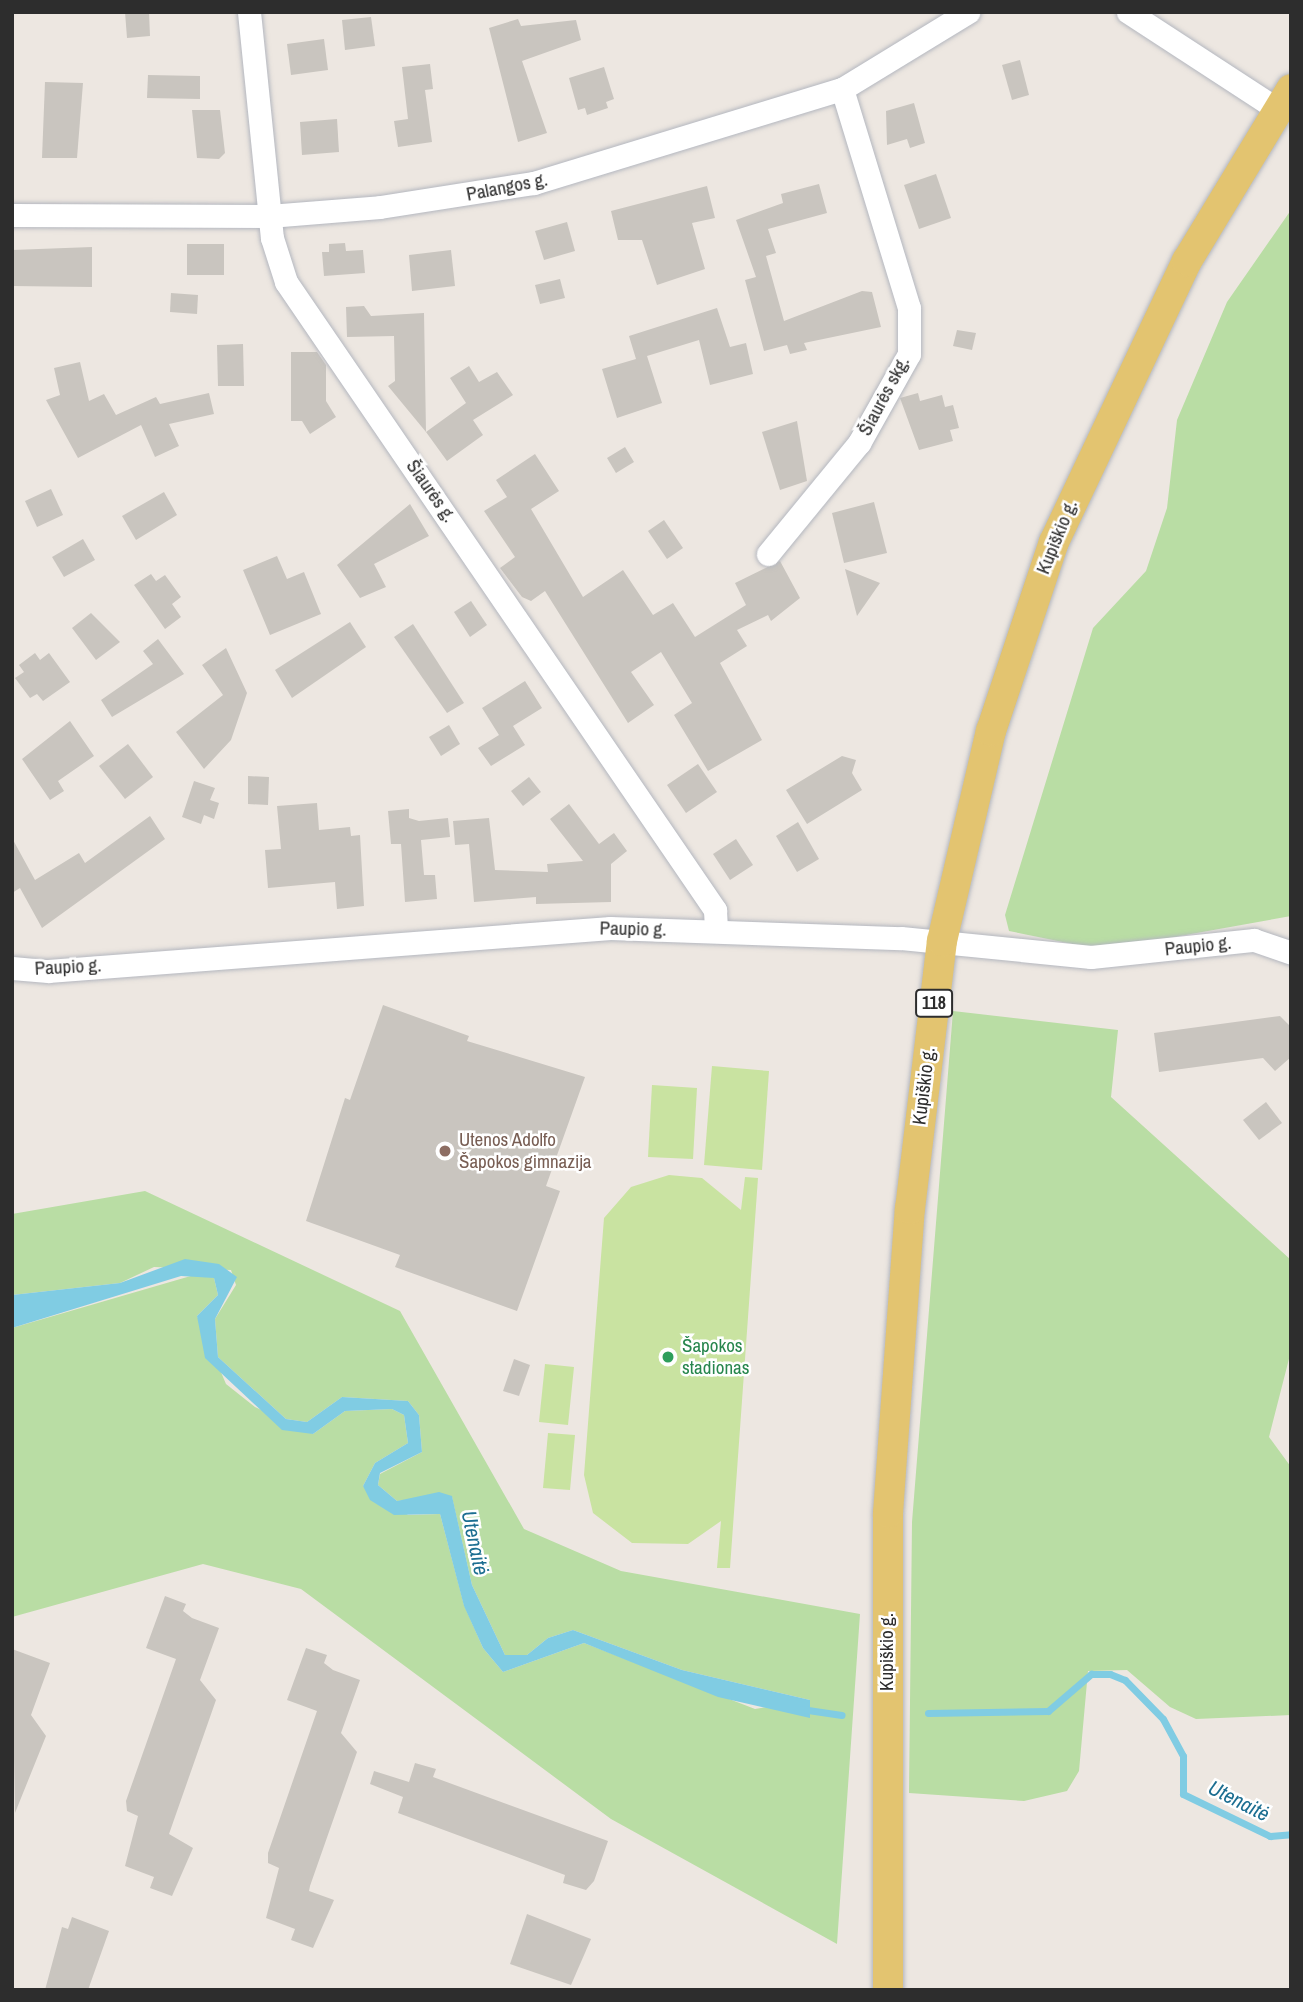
<!DOCTYPE html>
<html>
<head>
<meta charset="utf-8">
<style>
	body { margin:0 }
	#map { position:relative; width:1303px; height:2002px; overflow:hidden; background:#ede7e1; font-family:"Archivo Narrow",sans-serif }
	div>[style] { position:absolute }
	.green>* { inset:0; background:#b9dda4 }
	.pitch>* { inset:0; background:#c9e3a1 }
	.water>* { inset:0; background:#80cce3 }
	.stream>* { height:7px; margin:-3.5px; padding:0 3.5px; transform-origin:3.5px; border-radius:3.5px; background:#80cce3 }
	.building>* { inset:0; background:#c9c5bf }
	.roads { filter:drop-shadow(0 0 2px #b4b7bf) drop-shadow(0 0 2px #b4b7bf) }
	.minor>* { height:23px; margin:-11.5px; padding:0 11.5px; transform-origin:11.5px; border-radius:11.5px; background:#fff }
	.major>* { height:30px; margin:-15px; padding:0 15px; transform-origin:15px; border-radius:15px; background:#e3c470 }
	.dots>* { width:19px; height:19px; translate:-50% -50%; box-sizing:border-box; border:4px solid #fff; border-radius:50% }
	span { translate:-50% -50%; white-space:nowrap; text-align:center; line-height:1.15; -webkit-text-stroke:5px #fff; paint-order:stroke }
	.shield-label span { padding:2px 5px; background:#fff; border:2px solid; border-radius:5px; -webkit-text-stroke-width:0 }
	.shield-label { font-size:18px; color:#2d2d2d; font-weight:700 }
	.street-label { font-size:19px; color:#2d2d2d }
	.education-label { font-size:19px; color:#785e54 }
	.left { translate:0 -50%; text-align:left }
	.leisure-label { font-size:19px; color:#27864d }
	.water-label { font-size:21px; color:#1c6e91; font-style:italic }
	.frame { position:absolute; inset:0; border:14px solid #2d2d2d; pointer-events:none }
</style>
</head>
<body>
<div id="map">
	<div class="green">
		<div style="clip-path:polygon(1291px 210px,1291px 916px,1102px 950px,1009px 931px,1005px 915px,1093px 628px,1146px 571px,1167px 508px,1177px 420px,1227px 302px)"></div>
		<div style="clip-path:polygon(953px 1011px,1118px 1030px,1111px 1097px,1291px 1260px,1291px 1351px,1269px 1437px,1291px 1467px,1291px 1715px,1196px 1719px,1170px 1707px,1127px 1670px,1088px 1671px,1079px 1771px,1067px 1791px,1024px 1801px,909px 1793px,912px 1522px)"></div>
		<div style="clip-path:polygon(145px 1191px,400px 1311px,524px 1529px,621px 1571px,860px 1614px,837px 1944px,611px 1819px,301px 1589px,203px 1564px,12px 1617px,12px 1328px,201px 1273px,214px 1278px,218px 1295px,197px 1316px,226px 1384px,255px 1407px,313px 1434px,345px 1411px,392px 1409px,404px 1415px,408px 1443px,375px 1463px,363px 1486px,408px 1515px,440px 1514px,464px 1605px,483px 1648px,503px 1672px,584px 1643px,755px 1709px,810px 1700px,682px 1670px,573px 1630px,548px 1638px,527px 1655px,505px 1655px,472px 1585px,452px 1497px,397px 1501px,378px 1485px,380px 1474px,422px 1452px,419px 1415px,408px 1401px,342px 1397px,307px 1422px,286px 1419px,218px 1357px,215px 1319px,236px 1285px,231px 1270px,154px 1267px,120px 1283px,12px 1295px,12px 1214px)"></div>
	</div>
	<div class="pitch">
		<div style="clip-path:polygon(712px 1066px,769px 1071px,762px 1170px,704px 1165px)"></div>
		<div style="clip-path:polygon(652px 1085px,697px 1088px,693px 1159px,648px 1157px)"></div>
		<div style="clip-path:polygon(669px 1175px,702px 1178px,741px 1210px,745px 1177px,758px 1178px,730px 1568px,717px 1568px,721px 1521px,688px 1544px,632px 1543px,593px 1513px,584px 1475px,604px 1218px,631px 1187px)"></div>
		<div style="clip-path:polygon(545px 1364px,574px 1367px,568px 1425px,539px 1422px)"></div>
		<div style="clip-path:polygon(548px 1433px,575px 1435px,570px 1490px,543px 1488px)"></div>
	</div>
	<div class="water">
		<div style="clip-path:polygon(185px 1259px,219px 1264px,237px 1277px,215px 1319px,218px 1357px,286px 1419px,307px 1422px,342px 1397px,408px 1401px,419px 1415px,422px 1452px,380px 1473px,378px 1485px,397px 1501px,439px 1492px,452px 1496px,472px 1585px,505px 1655px,527px 1655px,548px 1638px,573px 1630px,682px 1670px,810px 1700px,810px 1718px,718px 1697px,584px 1643px,503px 1672px,483px 1648px,464px 1606px,440px 1514px,394px 1515px,370px 1500px,363px 1486px,375px 1463px,408px 1443px,404px 1415px,392px 1409px,345px 1411px,313px 1434px,282px 1430px,205px 1358px,197px 1316px,218px 1295px,214px 1278px,181px 1276px,12px 1328px,12px 1295px,120px 1283px)"></div>
	</div>
	<div class="stream">
		<div style="left:801px;top:1709px;width:41px;rotate:8.3deg"></div>
		<div style="left:928px;top:1713px;width:120px;rotate:-1deg"></div>
		<div style="left:1048px;top:1711px;width:57px;rotate:-40.7deg"></div>
		<div style="left:1091px;top:1674px;width:19px"></div>
		<div style="left:1110px;top:1674px;width:16px;rotate:22deg"></div>
		<div style="left:1125px;top:1680px;width:54px;rotate:45.7deg"></div>
		<div style="left:1163px;top:1719px;width:42px;rotate:61.6deg"></div>
		<div style="left:1183px;top:1756px;width:38px;rotate:90deg"></div>
		<div style="left:1183px;top:1794px;width:97px;rotate:25.8deg"></div>
		<div style="left:1270px;top:1836px;width:21px;rotate:-5deg"></div>
	</div>
	<div class="building">
		<div style="clip-path:polygon(125px 12px,149px 12px,150px 36px,127px 38px)"></div>
		<div style="clip-path:polygon(371px 17px,375px 46px,345px 50px,342px 20px)"></div>
		<div style="clip-path:polygon(518px 19px,521px 26px,576px 20px,581px 40px,522px 61px,547px 133px,518px 142px,489px 28px)"></div>
		<div style="clip-path:polygon(324px 39px,328px 70px,291px 75px,287px 44px)"></div>
		<div style="clip-path:polygon(1020px 60px,1029px 95px,1012px 100px,1002px 65px)"></div>
		<div style="clip-path:polygon(430px 64px,433px 89px,425px 90px,432px 142px,398px 147px,394px 121px,408px 119px,402px 67px)"></div>
		<div style="clip-path:polygon(604px 67px,614px 99px,606px 102px,608px 108px,587px 115px,585px 108px,578px 110px,569px 78px)"></div>
		<div style="clip-path:polygon(148px 75px,200px 76px,200px 99px,147px 98px)"></div>
		<div style="clip-path:polygon(45px 82px,83px 83px,77px 158px,42px 158px)"></div>
		<div style="clip-path:polygon(914px 103px,925px 143px,910px 148px,907px 139px,887px 145px,886px 111px)"></div>
		<div style="clip-path:polygon(192px 110px,220px 110px,225px 153px,219px 159px,197px 158px)"></div>
		<div style="clip-path:polygon(337px 119px,339px 152px,302px 155px,300px 122px)"></div>
		<div style="clip-path:polygon(936px 174px,951px 218px,919px 229px,904px 185px)"></div>
		<div style="clip-path:polygon(819px 184px,827px 213px,768px 229px,776px 253px,766px 256px,784px 321px,862px 291px,872px 292px,881px 327px,804px 343px,807px 350px,790px 354px,787px 345px,764px 351px,745px 280px,756px 277px,736px 220px,783px 203px,781px 194px)"></div>
		<div style="clip-path:polygon(707px 186px,715px 218px,692px 223px,705px 269px,657px 285px,642px 240px,618px 240px,611px 211px)"></div>
		<div style="clip-path:polygon(567px 222px,575px 251px,544px 260px,535px 231px)"></div>
		<div style="clip-path:polygon(345px 243px,346px 251px,363px 250px,365px 273px,324px 276px,322px 252px,329px 252px,329px 244px)"></div>
		<div style="clip-path:polygon(187px 244px,224px 244px,224px 275px,187px 275px)"></div>
		<div style="clip-path:polygon(92px 247px,92px 287px,12px 286px,12px 250px)"></div>
		<div style="clip-path:polygon(451px 250px,455px 286px,412px 291px,409px 255px)"></div>
		<div style="clip-path:polygon(560px 279px,565px 298px,540px 304px,535px 285px)"></div>
		<div style="clip-path:polygon(171px 293px,198px 295px,197px 314px,170px 312px)"></div>
		<div style="clip-path:polygon(364px 306px,371px 316px,424px 313px,426px 432px,388px 386px,395px 381px,394px 336px,347px 337px,346px 307px)"></div>
		<div style="clip-path:polygon(717px 308px,730px 347px,746px 343px,753px 374px,710px 385px,699px 340px,647px 356px,662px 403px,617px 418px,602px 369px,636px 359px,629px 336px)"></div>
		<div style="clip-path:polygon(957px 330px,976px 333px,972px 350px,953px 346px)"></div>
		<div style="clip-path:polygon(243px 344px,244px 386px,218px 386px,217px 345px)"></div>
		<div style="clip-path:polygon(291px 352px,317px 352px,326px 365px,326px 401px,336px 417px,310px 434px,302px 421px,291px 421px)"></div>
		<div style="clip-path:polygon(80px 362px,89px 401px,104px 394px,116px 415px,156px 397px,160px 404px,209px 393px,214px 414px,169px 424px,179px 446px,155px 457px,141px 425px,78px 458px,46px 400px,60px 395px,54px 368px)"></div>
		<div style="clip-path:polygon(469px 366px,479px 382px,497px 372px,513px 395px,473px 420px,483px 435px,447px 461px,426px 432px,466px 403px,450px 378px)"></div>
		<div style="clip-path:polygon(918px 393px,920px 401px,942px 395px,945px 407px,953px 405px,959px 428px,950px 430px,953px 441px,919px 450px,900px 398px)"></div>
		<div style="clip-path:polygon(797px 421px,807px 481px,780px 490px,762px 432px)"></div>
		<div style="clip-path:polygon(625px 447px,634px 462px,616px 473px,607px 458px)"></div>
		<div style="clip-path:polygon(535px 454px,559px 491px,531px 509px,583px 597px,623px 570px,653px 615px,673px 603px,695px 637px,746px 605px,735px 583px,780px 561px,800px 598px,771px 621px,768px 615px,737px 630px,747px 646px,720px 663px,762px 740px,708px 771px,674px 715px,692px 703px,661px 652px,631px 672px,654px 705px,628px 723px,545px 591px,531px 601px,522px 597px,500px 568px,515px 557px,484px 511px,507px 497px,496px 480px)"></div>
		<div style="clip-path:polygon(51px 489px,63px 515px,37px 527px,25px 501px)"></div>
		<div style="clip-path:polygon(164px 492px,177px 515px,136px 540px,122px 516px)"></div>
		<div style="clip-path:polygon(874px 502px,887px 553px,844px 563px,832px 513px)"></div>
		<div style="clip-path:polygon(410px 504px,429px 536px,374px 564px,386px 587px,360px 598px,337px 565px)"></div>
		<div style="clip-path:polygon(664px 520px,683px 548px,667px 559px,648px 531px)"></div>
		<div style="clip-path:polygon(83px 539px,95px 560px,64px 577px,52px 557px)"></div>
		<div style="clip-path:polygon(277px 556px,287px 579px,304px 572px,321px 614px,270px 635px,243px 570px)"></div>
		<div style="clip-path:polygon(845px 569px,880px 583px,857px 616px)"></div>
		<div style="clip-path:polygon(151px 574px,156px 581px,165px 575px,181px 597px,172px 604px,181px 617px,165px 629px,134px 585px)"></div>
		<div style="clip-path:polygon(471px 601px,487px 625px,470px 637px,454px 612px)"></div>
		<div style="clip-path:polygon(91px 613px,120px 642px,96px 660px,72px 628px)"></div>
		<div style="clip-path:polygon(350px 622px,366px 647px,292px 698px,275px 670px)"></div>
		<div style="clip-path:polygon(413px 624px,464px 703px,447px 713px,394px 637px)"></div>
		<div style="clip-path:polygon(158px 639px,184px 674px,112px 717px,101px 700px,153px 664px,143px 651px)"></div>
		<div style="clip-path:polygon(226px 648px,247px 693px,231px 740px,204px 769px,176px 732px,223px 695px,202px 665px)"></div>
		<div style="clip-path:polygon(35px 653px,40px 660px,49px 653px,70px 682px,43px 701px,37px 694px,30px 698px,15px 678px,24px 672px,19px 665px)"></div>
		<div style="clip-path:polygon(525px 681px,542px 708px,513px 726px,525px 745px,491px 766px,478px 748px,499px 735px,482px 708px)"></div>
		<div style="clip-path:polygon(70px 721px,94px 756px,58px 781px,64px 791px,50px 800px,22px 759px)"></div>
		<div style="clip-path:polygon(449px 725px,460px 744px,441px 756px,429px 737px)"></div>
		<div style="clip-path:polygon(128px 744px,153px 777px,125px 799px,99px 766px)"></div>
		<div style="clip-path:polygon(842px 756px,856px 760px,852px 773px,862px 790px,807px 824px,786px 790px)"></div>
		<div style="clip-path:polygon(698px 764px,717px 792px,686px 813px,667px 785px)"></div>
		<div style="clip-path:polygon(248px 776px,269px 777px,268px 805px,248px 804px)"></div>
		<div style="clip-path:polygon(529px 777px,541px 792px,523px 806px,511px 791px)"></div>
		<div style="clip-path:polygon(194px 781px,215px 788px,210px 800px,219px 803px,214px 819px,204px 815px,201px 824px,182px 817px)"></div>
		<div style="clip-path:polygon(317px 803px,319px 830px,350px 827px,351px 836px,360px 835px,364px 906px,337px 909px,335px 882px,268px 888px,265px 850px,281px 849px,277px 806px)"></div>
		<div style="clip-path:polygon(569px 804px,599px 844px,614px 833px,627px 851px,611px 864px,611px 902px,536px 904px,536px 897px,474px 902px,469px 844px,455px 845px,453px 821px,489px 818px,495px 870px,548px 872px,547px 864px,583px 861px,550px 819px)"></div>
		<div style="clip-path:polygon(409px 809px,409px 818px,419px 821px,448px 818px,450px 837px,421px 840px,424px 875px,435px 875px,437px 899px,405px 902px,401px 844px,391px 844px,388px 811px)"></div>
		<div style="clip-path:polygon(150px 816px,165px 839px,42px 928px,20px 888px,12px 893px,12px 838px,35px 880px,79px 853px,85px 863px)"></div>
		<div style="clip-path:polygon(798px 822px,819px 859px,797px 872px,776px 836px)"></div>
		<div style="clip-path:polygon(736px 839px,753px 865px,730px 880px,713px 854px)"></div>
		<div style="clip-path:polygon(383px 1005px,469px 1036px,467px 1041px,585px 1077px,546px 1186px,560px 1191px,517px 1311px,395px 1267px,400px 1255px,306px 1221px,345px 1098px,350px 1100px)"></div>
		<div style="clip-path:polygon(1280px 1016px,1291px 1027px,1291px 1057px,1275px 1071px,1263px 1058px,1159px 1072px,1154px 1033px)"></div>
		<div style="clip-path:polygon(1266px 1102px,1282px 1123px,1259px 1140px,1243px 1120px)"></div>
		<div style="clip-path:polygon(514px 1359px,530px 1365px,519px 1396px,503px 1391px)"></div>
		<div style="clip-path:polygon(165px 1596px,186px 1604px,183px 1611px,192px 1618px,219px 1628px,200px 1680px,216px 1700px,169px 1834px,193px 1848px,172px 1896px,150px 1888px,154px 1877px,125px 1866px,138px 1816px,127px 1811px,126px 1801px,176px 1659px,146px 1648px)"></div>
		<div style="clip-path:polygon(306px 1648px,327px 1655px,324px 1663px,333px 1670px,360px 1680px,341px 1733px,357px 1752px,310px 1886px,309px 1891px,334px 1900px,313px 1948px,291px 1940px,295px 1929px,266px 1918px,279px 1868px,268px 1863px,268px 1853px,317px 1711px,287px 1700px)"></div>
		<div style="clip-path:polygon(12px 1649px,50px 1663px,31px 1715px,46px 1736px,15px 1813px)"></div>
		<div style="clip-path:polygon(415px 1763px,436px 1769px,433px 1777px,608px 1841px,594px 1881px,586px 1890px,563px 1883px,565px 1875px,398px 1813px,403px 1797px,370px 1784px,374px 1771px,409px 1782px)"></div>
		<div style="clip-path:polygon(527px 1914px,591px 1939px,571px 1985px,510px 1964px)"></div>
		<div style="clip-path:polygon(72px 1917px,109px 1931px,88px 1990px,45px 1990px,62px 1927px,68px 1929px)"></div>
	</div>
	<div class="roads">
		<div class="minor">
			<div style="left:249px;top:12px;width:227px;rotate:84.2deg"></div>
			<div style="left:272px;top:238px;width:46px;rotate:72.3deg"></div>
			<div style="left:286px;top:282px;width:761px;rotate:55.66deg"></div>
			<div style="left:715px;top:910px;width:21px;rotate:87deg"></div>
			<div style="left:1128px;top:12px;width:178px;rotate:33.1deg"></div>
			<div style="left:12px;top:215px;width:257px;rotate:0.2deg"></div>
			<div style="left:269px;top:216px;width:111px;rotate:-4.6deg"></div>
			<div style="left:380px;top:207px;width:156px;rotate:-8.9deg"></div>
			<div style="left:534px;top:183px;width:322px;rotate:-17deg"></div>
			<div style="left:842px;top:89px;width:148px;rotate:-31.4deg"></div>
			<div style="left:768px;top:554px;width:144px;rotate:-50.7deg"></div>
			<div style="left:859px;top:443px;width:102px;rotate:-60.7deg"></div>
			<div style="left:909px;top:354px;width:46px;rotate:-90deg"></div>
			<div style="left:909px;top:308px;width:229px;rotate:-107deg"></div>
			<div style="left:12px;top:968px;width:36px;rotate:5deg"></div>
			<div style="left:48px;top:971px;width:564px;rotate:-4.38deg"></div>
			<div style="left:610px;top:928px;width:291px;rotate:2deg"></div>
			<div style="left:901px;top:938px;width:191px;rotate:5.7deg"></div>
			<div style="left:1091px;top:957px;width:164px;rotate:-6deg"></div>
			<div style="left:1254px;top:940px;width:39px;rotate:19deg"></div>
		</div>
		<div class="major">
			<div style="left:888px;top:1990px;width:477px;rotate:-90deg"></div>
			<div style="left:888px;top:1513px;width:305px;rotate:-85.9deg"></div>
			<div style="left:910px;top:1209px;width:270px;rotate:-83.2deg"></div>
			<div style="left:942px;top:941px;width:216px;rotate:-76.9deg"></div>
			<div style="left:991px;top:731px;width:199px;rotate:-71.6deg"></div>
			<div style="left:1054px;top:542px;width:311px;rotate:-64.7deg"></div>
			<div style="left:1187px;top:261px;width:201px;rotate:-58.8deg"></div>
		</div>
	</div>
	<div class="dots">
		<div style="left:445px;top:1151px;background:#8d6e63"></div>
		<div style="left:668px;top:1357px;background:#2e9e5b"></div>
	</div>
	<div class="shield-label">
		<span style="left:934px;top:1003px">118</span>
	</div>
	<div class="street-label">
		<span style="left:507px;top:187px;rotate:-11deg">Palangos g.</span>
		<span style="left:884px;top:396px;rotate:-62deg">Šiaurės skg.</span>
		<span style="left:431px;top:491px;rotate:55deg">Šiaurės g.</span>
		<span style="left:1057px;top:537px;rotate:-68deg">Kupiškio g.</span>
		<span style="left:633px;top:929px;rotate:1deg">Paupio g.</span>
		<span style="left:1198px;top:946px;rotate:-6deg">Paupio g.</span>
		<span style="left:68px;top:967px;rotate:-3deg">Paupio g.</span>
		<span style="left:924px;top:1086px;rotate:-83deg">Kupiškio g.</span>
		<span style="left:887px;top:1652px;rotate:-90deg">Kupiškio g.</span>
	</div>
	<div class="education-label">
		<span class="left" style="left:459px;top:1151px">Utenos Adolfo<br>Šapokos gimnazija</span>
	</div>
	<div class="leisure-label">
		<span class="left" style="left:682px;top:1357px">Šapokos<br>stadionas</span>
	</div>
	<div class="water-label">
		<span style="left:475px;top:1543px;rotate:78deg">Utenaitė</span>
		<span style="left:1239px;top:1801px;rotate:27deg">Utenaitė</span>
	</div>
	<div class="frame"></div>
</div>
</body>
</html>
